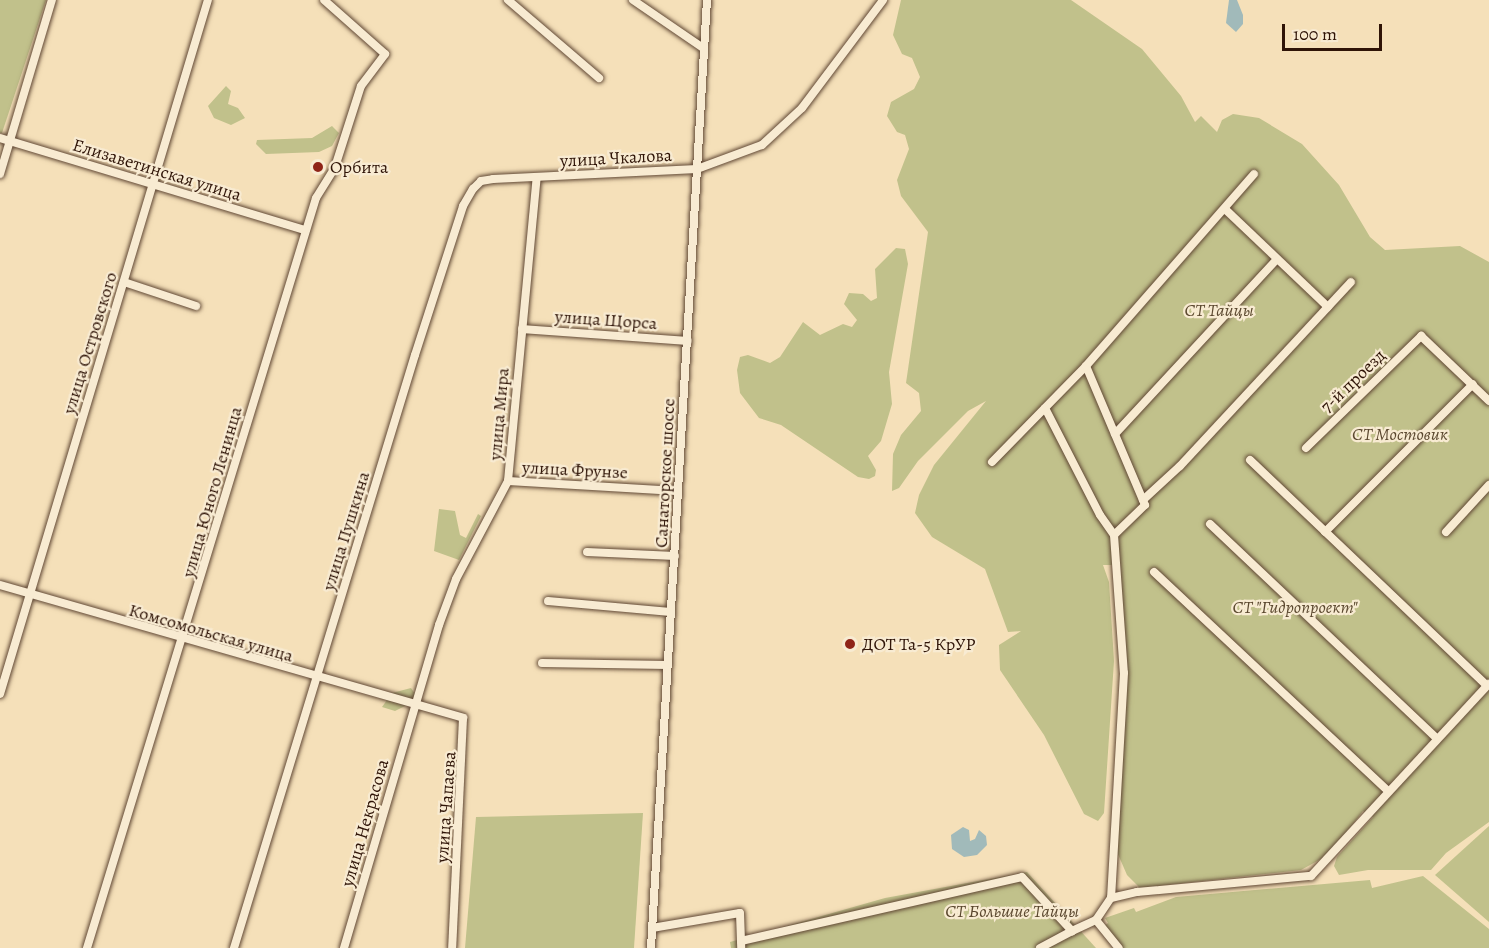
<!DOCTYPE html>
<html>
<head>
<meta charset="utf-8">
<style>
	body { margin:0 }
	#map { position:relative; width:1489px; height:948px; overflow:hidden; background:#f5e0b9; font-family:Alegreya,serif }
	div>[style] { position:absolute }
	.green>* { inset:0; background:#c1c18b }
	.water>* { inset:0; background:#a1baba }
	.roads { filter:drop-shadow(0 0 2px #604734) drop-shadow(0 0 2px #604734) }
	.minor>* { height:8px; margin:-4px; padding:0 4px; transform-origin:4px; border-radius:4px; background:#f8ebd2 }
	.dots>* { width:16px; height:16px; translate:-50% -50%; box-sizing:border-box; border:3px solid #f8ebd2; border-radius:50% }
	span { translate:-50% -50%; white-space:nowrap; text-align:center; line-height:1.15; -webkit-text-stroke:4.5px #f8ebd2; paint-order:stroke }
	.street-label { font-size:18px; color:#2f1407 }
	.poi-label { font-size:18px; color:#2f1407 }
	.left { translate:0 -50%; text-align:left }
	.park-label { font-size:18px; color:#5b482f; font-style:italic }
	.scale { position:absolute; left:1282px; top:24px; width:100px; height:27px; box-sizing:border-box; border:3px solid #2f1407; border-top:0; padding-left:8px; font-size:18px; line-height:21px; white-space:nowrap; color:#2f1407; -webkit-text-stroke:4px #f8ebd2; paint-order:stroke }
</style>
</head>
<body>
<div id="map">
	<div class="green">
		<div style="clip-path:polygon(0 0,46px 0,2px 133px,0 133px)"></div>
		<div style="clip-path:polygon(901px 0,1071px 0,1142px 49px,1181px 96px,1195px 122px,1201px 116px,1217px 132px,1222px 120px,1233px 114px,1259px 118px,1302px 144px,1339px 185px,1370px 237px,1385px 250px,1460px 246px,1489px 262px,1489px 822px,1446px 853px,1431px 870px,1368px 870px,1339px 875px,1334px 866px,1337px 857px,1373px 817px,1363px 811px,1330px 854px,1301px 870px,1140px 888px,1127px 875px,1117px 852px,1126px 672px,1118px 565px,1103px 565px,1109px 582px,1114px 661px,1104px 813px,1098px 821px,1084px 814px,1044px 735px,1000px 670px,999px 645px,1021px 631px,1008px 632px,985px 569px,932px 537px,915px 513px,919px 495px,934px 465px,986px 401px,968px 411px,918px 461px,899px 488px,892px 491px,893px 454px,901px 435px,921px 411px,919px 393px,906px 383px,928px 232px,901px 196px,897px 180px,909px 149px,905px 135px,897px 132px,887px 116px,891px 102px,914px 89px,920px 77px,912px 58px,902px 54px,893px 35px)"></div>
		<div style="clip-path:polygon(226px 86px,231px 91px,228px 104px,238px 108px,245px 118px,231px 125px,214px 118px,208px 106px)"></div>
		<div style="clip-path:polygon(332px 126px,339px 133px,332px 146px,319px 152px,266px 154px,256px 144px,257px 140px,312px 138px)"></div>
		<div style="clip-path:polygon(896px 248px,905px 249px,908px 264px,889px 372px,892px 404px,881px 441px,868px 456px,876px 470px,875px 476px,869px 479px,858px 477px,781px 425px,759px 418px,740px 393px,737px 370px,740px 357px,748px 355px,770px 363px,780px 357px,803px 322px,820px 335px,843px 324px,852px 327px,857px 320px,844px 304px,849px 293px,863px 294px,871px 301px,877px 298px,875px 269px)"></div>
		<div style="clip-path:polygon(439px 509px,455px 511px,460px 535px,466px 538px,478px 514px,481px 516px,459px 560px,434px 551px)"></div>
		<div style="clip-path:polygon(411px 688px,415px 694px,411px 703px,395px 711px,382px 707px,392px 693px)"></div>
		<div style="clip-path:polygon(643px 813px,634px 948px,465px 948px,476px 817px)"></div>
		<div style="clip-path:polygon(1489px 826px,1489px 922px,1435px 875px)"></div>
		<div style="clip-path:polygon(1027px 872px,1096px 948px,731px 948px,730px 942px,885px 898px)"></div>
		<div style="clip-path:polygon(1423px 876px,1489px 929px,1489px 948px,1122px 948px,1103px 927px,1108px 923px,1105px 918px,1134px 908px,1136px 912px,1176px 897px,1370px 880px,1372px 888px)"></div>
	</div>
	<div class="water">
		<div style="clip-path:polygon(1229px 0,1237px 0,1243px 15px,1243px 24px,1236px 32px,1226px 23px)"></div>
		<div style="clip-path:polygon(963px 827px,969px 830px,970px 841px,975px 839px,979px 830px,986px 836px,987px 845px,977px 855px,964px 857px,952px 849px,951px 835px)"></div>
	</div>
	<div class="roads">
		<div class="minor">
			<div style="left:508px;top:0;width:120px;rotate:40.6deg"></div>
			<div style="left:633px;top:0;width:85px;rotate:34.4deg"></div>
			<div style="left:0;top:138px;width:319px;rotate:16.8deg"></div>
			<div style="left:0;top:174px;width:182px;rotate:-73.4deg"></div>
			<div style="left:1225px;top:209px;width:142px;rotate:43.6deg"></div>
			<div style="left:124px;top:282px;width:76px;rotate:18.4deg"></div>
			<div style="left:522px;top:329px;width:166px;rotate:4.1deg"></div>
			<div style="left:1086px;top:366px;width:151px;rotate:67deg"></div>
			<div style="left:1145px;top:505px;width:43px;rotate:135.9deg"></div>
			<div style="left:1045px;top:408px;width:120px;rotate:62.8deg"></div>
			<div style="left:1100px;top:515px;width:24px;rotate:55deg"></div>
			<div style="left:1114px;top:535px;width:138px;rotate:85.9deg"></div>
			<div style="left:1124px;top:673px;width:225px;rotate:93.3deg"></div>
			<div style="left:1115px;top:434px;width:237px;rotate:-47.2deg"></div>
			<div style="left:1306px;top:448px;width:161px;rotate:-44.2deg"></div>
			<div style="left:1421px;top:336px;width:94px;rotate:43.7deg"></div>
			<div style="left:1250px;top:460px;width:327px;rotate:43.6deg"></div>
			<div style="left:992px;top:462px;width:134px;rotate:-45.6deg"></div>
			<div style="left:1086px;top:366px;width:255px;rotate:-48.8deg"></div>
			<div style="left:508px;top:481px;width:169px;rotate:3.4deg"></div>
			<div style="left:1143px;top:500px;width:50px;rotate:-42.6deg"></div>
			<div style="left:1180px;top:466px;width:251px;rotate:-47.1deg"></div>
			<div style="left:1210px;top:524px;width:311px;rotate:43.4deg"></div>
			<div style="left:1325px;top:532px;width:209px;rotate:-45deg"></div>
			<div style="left:1446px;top:532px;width:64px;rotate:-47.5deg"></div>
			<div style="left:587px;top:552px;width:88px;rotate:2.6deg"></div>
			<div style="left:1154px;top:572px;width:320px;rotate:43.1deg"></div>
			<div style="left:0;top:585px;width:482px;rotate:16deg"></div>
			<div style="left:463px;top:718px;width:230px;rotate:92.7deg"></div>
			<div style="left:548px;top:601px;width:123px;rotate:5.1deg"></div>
			<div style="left:542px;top:663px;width:126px;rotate:0.9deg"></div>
			<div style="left:0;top:694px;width:724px;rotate:-73.32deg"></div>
			<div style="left:1096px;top:920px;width:36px;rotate:51deg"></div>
			<div style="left:652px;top:928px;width:89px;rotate:-9.7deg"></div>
			<div style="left:740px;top:913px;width:35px;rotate:88deg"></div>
			<div style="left:741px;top:941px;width:288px;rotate:-12.8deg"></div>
			<div style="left:1022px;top:877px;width:74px;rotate:47.2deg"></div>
			<div style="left:1072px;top:931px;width:26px;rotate:-25deg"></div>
			<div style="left:1096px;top:920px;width:27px;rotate:-56deg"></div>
			<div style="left:1111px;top:898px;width:27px;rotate:-13deg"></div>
			<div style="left:1137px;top:892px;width:175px;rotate:-5.3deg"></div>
			<div style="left:1311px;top:876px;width:262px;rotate:-47.2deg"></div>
			<div style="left:87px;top:948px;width:784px;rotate:-73.02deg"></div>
			<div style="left:316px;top:198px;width:36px;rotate:-58deg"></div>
			<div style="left:335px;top:167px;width:85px;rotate:-72.2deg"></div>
			<div style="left:361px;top:86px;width:40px;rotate:-53deg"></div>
			<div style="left:385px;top:54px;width:81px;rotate:-138.5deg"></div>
			<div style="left:234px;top:948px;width:620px;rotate:-73.03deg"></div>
			<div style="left:415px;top:355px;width:157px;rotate:-72.1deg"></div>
			<div style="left:463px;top:206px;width:20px;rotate:-60deg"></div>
			<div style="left:473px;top:189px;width:11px;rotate:-45deg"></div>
			<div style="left:481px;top:181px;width:12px;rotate:-9deg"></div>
			<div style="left:493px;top:179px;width:204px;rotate:-2.8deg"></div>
			<div style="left:697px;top:169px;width:69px;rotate:-20.3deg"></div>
			<div style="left:762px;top:145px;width:54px;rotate:-42.8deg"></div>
			<div style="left:802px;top:108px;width:135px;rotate:-53.1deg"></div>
			<div style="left:344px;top:948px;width:337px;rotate:-73.6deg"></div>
			<div style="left:439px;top:625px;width:49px;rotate:-69.7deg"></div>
			<div style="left:456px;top:579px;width:111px;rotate:-62deg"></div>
			<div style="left:508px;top:481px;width:305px;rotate:-84.6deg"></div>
			<div style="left:651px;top:948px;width:950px;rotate:-86.62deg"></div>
			<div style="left:1040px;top:948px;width:36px;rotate:-28deg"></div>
		</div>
	</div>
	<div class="dots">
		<div style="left:318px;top:167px;background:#8f2418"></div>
		<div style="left:850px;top:644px;background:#8f2418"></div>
	</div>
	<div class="street-label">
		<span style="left:616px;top:158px;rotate:-3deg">улица Чкалова</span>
		<span style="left:157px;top:170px;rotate:17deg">Елизаветинская улица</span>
		<span style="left:606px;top:320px;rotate:4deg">улица Щорса</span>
		<span style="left:90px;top:343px;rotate:-73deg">улица Островского</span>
		<span style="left:1353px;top:381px;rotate:-44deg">7-й проезд</span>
		<span style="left:499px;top:414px;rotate:-85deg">улица Мира</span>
		<span style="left:575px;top:470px;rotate:3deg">улица Фрунзе</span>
		<span style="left:665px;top:473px;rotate:-87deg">Санаторское шоссе</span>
		<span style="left:212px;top:492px;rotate:-74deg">улица Юного Ленинца</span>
		<span style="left:346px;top:531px;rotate:-73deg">улица Пушкина</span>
		<span style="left:211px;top:633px;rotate:16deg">Комсомольская улица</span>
		<span style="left:446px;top:807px;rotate:-86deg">улица Чапаева</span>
		<span style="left:365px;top:823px;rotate:-74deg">улица Некрасова</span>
	</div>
	<div class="poi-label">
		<span class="left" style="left:330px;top:167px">Орбита</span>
		<span class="left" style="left:862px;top:644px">ДОТ Та-5 КрУР</span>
	</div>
	<div class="park-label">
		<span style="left:1219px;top:310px">СТ Тайцы</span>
		<span style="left:1400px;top:434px">СТ Мостовик</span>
		<span style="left:1295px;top:607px">СТ "Гидропроект"</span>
		<span style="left:1012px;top:911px">СТ Большие Тайцы</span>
	</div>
	<div class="scale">100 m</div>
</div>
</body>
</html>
